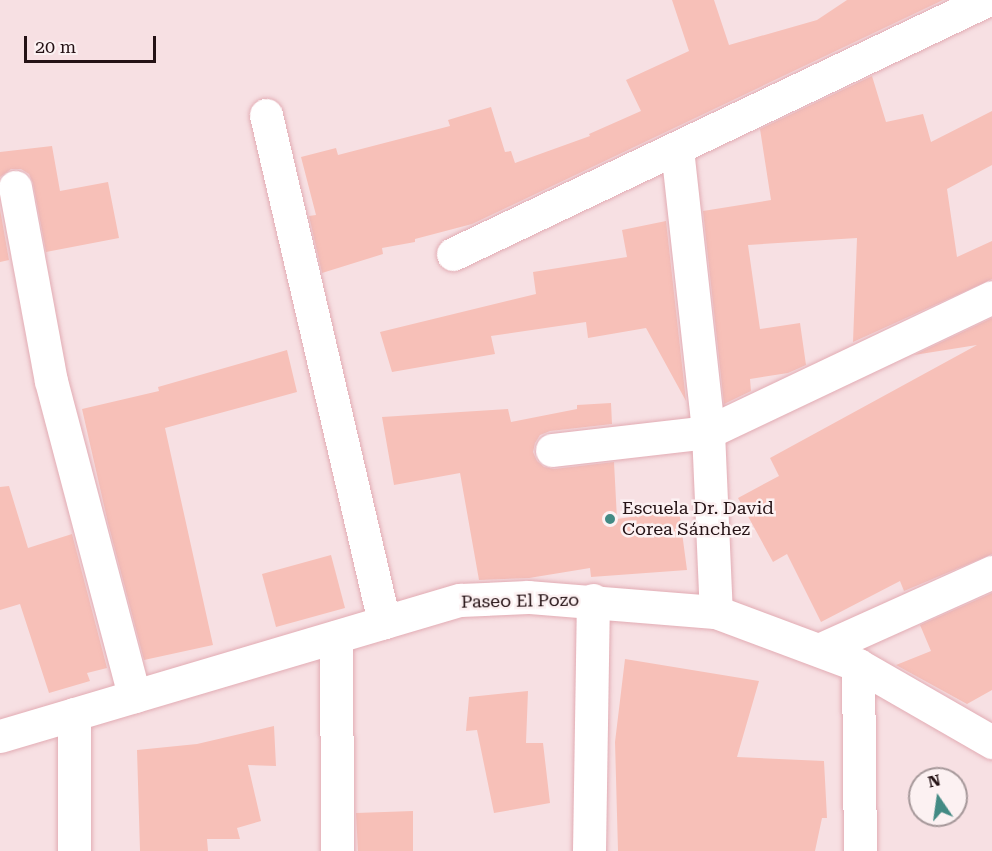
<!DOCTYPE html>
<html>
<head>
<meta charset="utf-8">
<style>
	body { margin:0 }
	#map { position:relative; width:992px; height:851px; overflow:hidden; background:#f7e0e3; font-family:"Roboto Serif",serif }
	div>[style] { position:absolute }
	.building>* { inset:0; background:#f7c0b8 }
	.roads { filter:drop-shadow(0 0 2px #e2acb4) drop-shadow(0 0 2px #e2acb4) }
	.minor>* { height:33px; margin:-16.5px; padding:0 16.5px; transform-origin:16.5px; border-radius:16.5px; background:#fff }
	.dots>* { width:16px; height:16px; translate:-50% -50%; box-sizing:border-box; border:3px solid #fcf1f2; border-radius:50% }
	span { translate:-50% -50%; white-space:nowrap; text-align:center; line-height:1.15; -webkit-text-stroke:5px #fcf1f2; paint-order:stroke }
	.poi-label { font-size:18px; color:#251215 }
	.left { translate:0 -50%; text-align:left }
	.street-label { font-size:18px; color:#251215 }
	.north { position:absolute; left:908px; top:767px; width:60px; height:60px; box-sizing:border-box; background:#fcf1f2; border:2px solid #a6989a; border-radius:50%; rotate:347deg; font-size:16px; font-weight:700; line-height:24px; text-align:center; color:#251215 }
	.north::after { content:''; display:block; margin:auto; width:21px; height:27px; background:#438a84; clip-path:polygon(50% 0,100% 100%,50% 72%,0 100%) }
	.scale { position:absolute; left:24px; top:36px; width:132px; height:27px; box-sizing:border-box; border:3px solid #251215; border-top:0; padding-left:8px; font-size:18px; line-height:21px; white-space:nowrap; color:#251215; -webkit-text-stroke:4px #fcf1f2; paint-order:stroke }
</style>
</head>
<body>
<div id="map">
	<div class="building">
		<div style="clip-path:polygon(672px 0,714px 0,729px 45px,817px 20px,847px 0,943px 0,472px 224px,415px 239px,415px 242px,382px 248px,383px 254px,322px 273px,309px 216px,316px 215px,301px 157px,336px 148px,338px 155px,450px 126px,448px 120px,491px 107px,505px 152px,511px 151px,515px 163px,590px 136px,589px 134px,641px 111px,626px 80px,689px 51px)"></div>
		<div style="clip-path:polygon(872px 76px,886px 122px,923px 114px,931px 142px,992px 111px,992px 165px,947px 189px,957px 257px,992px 241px,992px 279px,853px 342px,857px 238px,748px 245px,760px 329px,800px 323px,806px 365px,788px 373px,750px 379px,751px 391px,724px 404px,703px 211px,771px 200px,760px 129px)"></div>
		<div style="clip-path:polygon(52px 146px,60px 191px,108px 182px,119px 238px,46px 252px,33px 183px,29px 174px,21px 169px,11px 169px,0 177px,0 152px)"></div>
		<div style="clip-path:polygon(0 209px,9px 260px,0 262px)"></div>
		<div style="clip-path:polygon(666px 221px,686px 401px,646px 328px,588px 338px,586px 322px,491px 336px,495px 354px,392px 372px,380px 332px,536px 294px,533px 272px,627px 257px,622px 230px)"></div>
		<div style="clip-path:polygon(992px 318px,992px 554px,904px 591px,900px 581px,821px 622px,787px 554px,773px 562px,738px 498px,779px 476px,770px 458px,977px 345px,914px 355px)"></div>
		<div style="clip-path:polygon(287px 350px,297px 392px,165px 428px,213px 645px,144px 660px,108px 523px,82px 409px,159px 391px,158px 387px)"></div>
		<div style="clip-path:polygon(611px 403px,612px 424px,550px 431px,540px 435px,535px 443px,533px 452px,537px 461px,544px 467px,554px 469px,614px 462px,617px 519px,679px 510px,687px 570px,591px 577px,590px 568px,529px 578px,479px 580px,460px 473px,394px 485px,382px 417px,508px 409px,511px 422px,577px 409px,577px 405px)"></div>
		<div style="clip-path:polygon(9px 486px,28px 548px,72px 534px,107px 668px,87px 673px,90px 681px,49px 693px,20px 604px,0 610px,0 487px)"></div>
		<div style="clip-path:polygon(331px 555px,345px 608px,276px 627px,262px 574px)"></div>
		<div style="clip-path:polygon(992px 593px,992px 690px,967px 704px,896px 665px,931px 651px,920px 625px)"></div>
		<div style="clip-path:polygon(625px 659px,759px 681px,737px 757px,824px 761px,827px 818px,822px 818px,815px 851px,618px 851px,615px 742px)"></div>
		<div style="clip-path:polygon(528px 691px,526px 743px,543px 743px,550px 803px,494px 813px,477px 730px,466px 731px,469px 697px)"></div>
		<div style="clip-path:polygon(274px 726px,276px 766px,248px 765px,261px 821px,237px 828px,240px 839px,207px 839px,208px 851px,140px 851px,137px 750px,197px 744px)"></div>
		<div style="clip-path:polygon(413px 811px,413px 851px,358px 851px,356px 813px)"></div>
	</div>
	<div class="roads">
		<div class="minor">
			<div style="left:266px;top:115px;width:521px;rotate:76.9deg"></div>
			<div style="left:677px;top:149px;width:285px;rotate:83.7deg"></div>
			<div style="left:708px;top:432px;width:180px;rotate:87.5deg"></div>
			<div style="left:15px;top:187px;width:197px;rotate:79.5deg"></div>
			<div style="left:51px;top:381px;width:326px;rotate:75.2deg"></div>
			<div style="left:453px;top:254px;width:591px;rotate:-25.44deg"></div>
			<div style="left:552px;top:450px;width:157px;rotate:-6.6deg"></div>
			<div style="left:708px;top:432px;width:314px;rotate:-25.4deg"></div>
			<div style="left:336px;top:637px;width:214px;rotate:89.7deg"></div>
			<div style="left:821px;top:649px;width:188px;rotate:-24.2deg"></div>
			<div style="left:858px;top:665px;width:186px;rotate:89.4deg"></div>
			<div style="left:74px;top:714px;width:137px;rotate:90deg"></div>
			<div style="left:0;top:736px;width:480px;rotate:-16.5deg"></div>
			<div style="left:460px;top:600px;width:68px;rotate:-2.5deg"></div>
			<div style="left:528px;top:597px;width:189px;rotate:4.6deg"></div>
			<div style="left:716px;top:612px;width:152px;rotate:20.5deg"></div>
			<div style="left:858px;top:665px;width:155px;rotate:29.9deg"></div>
			<div style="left:589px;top:851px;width:251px;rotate:-89.1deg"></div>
		</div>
	</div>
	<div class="dots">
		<div style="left:610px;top:519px;background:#438a84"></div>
	</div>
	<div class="poi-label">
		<span class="left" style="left:622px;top:519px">Escuela Dr. David<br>Corea Sánchez</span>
	</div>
	<div class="street-label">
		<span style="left:520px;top:601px;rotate:-1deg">Paseo El Pozo</span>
	</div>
	<div class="north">N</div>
	<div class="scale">20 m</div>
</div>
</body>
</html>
